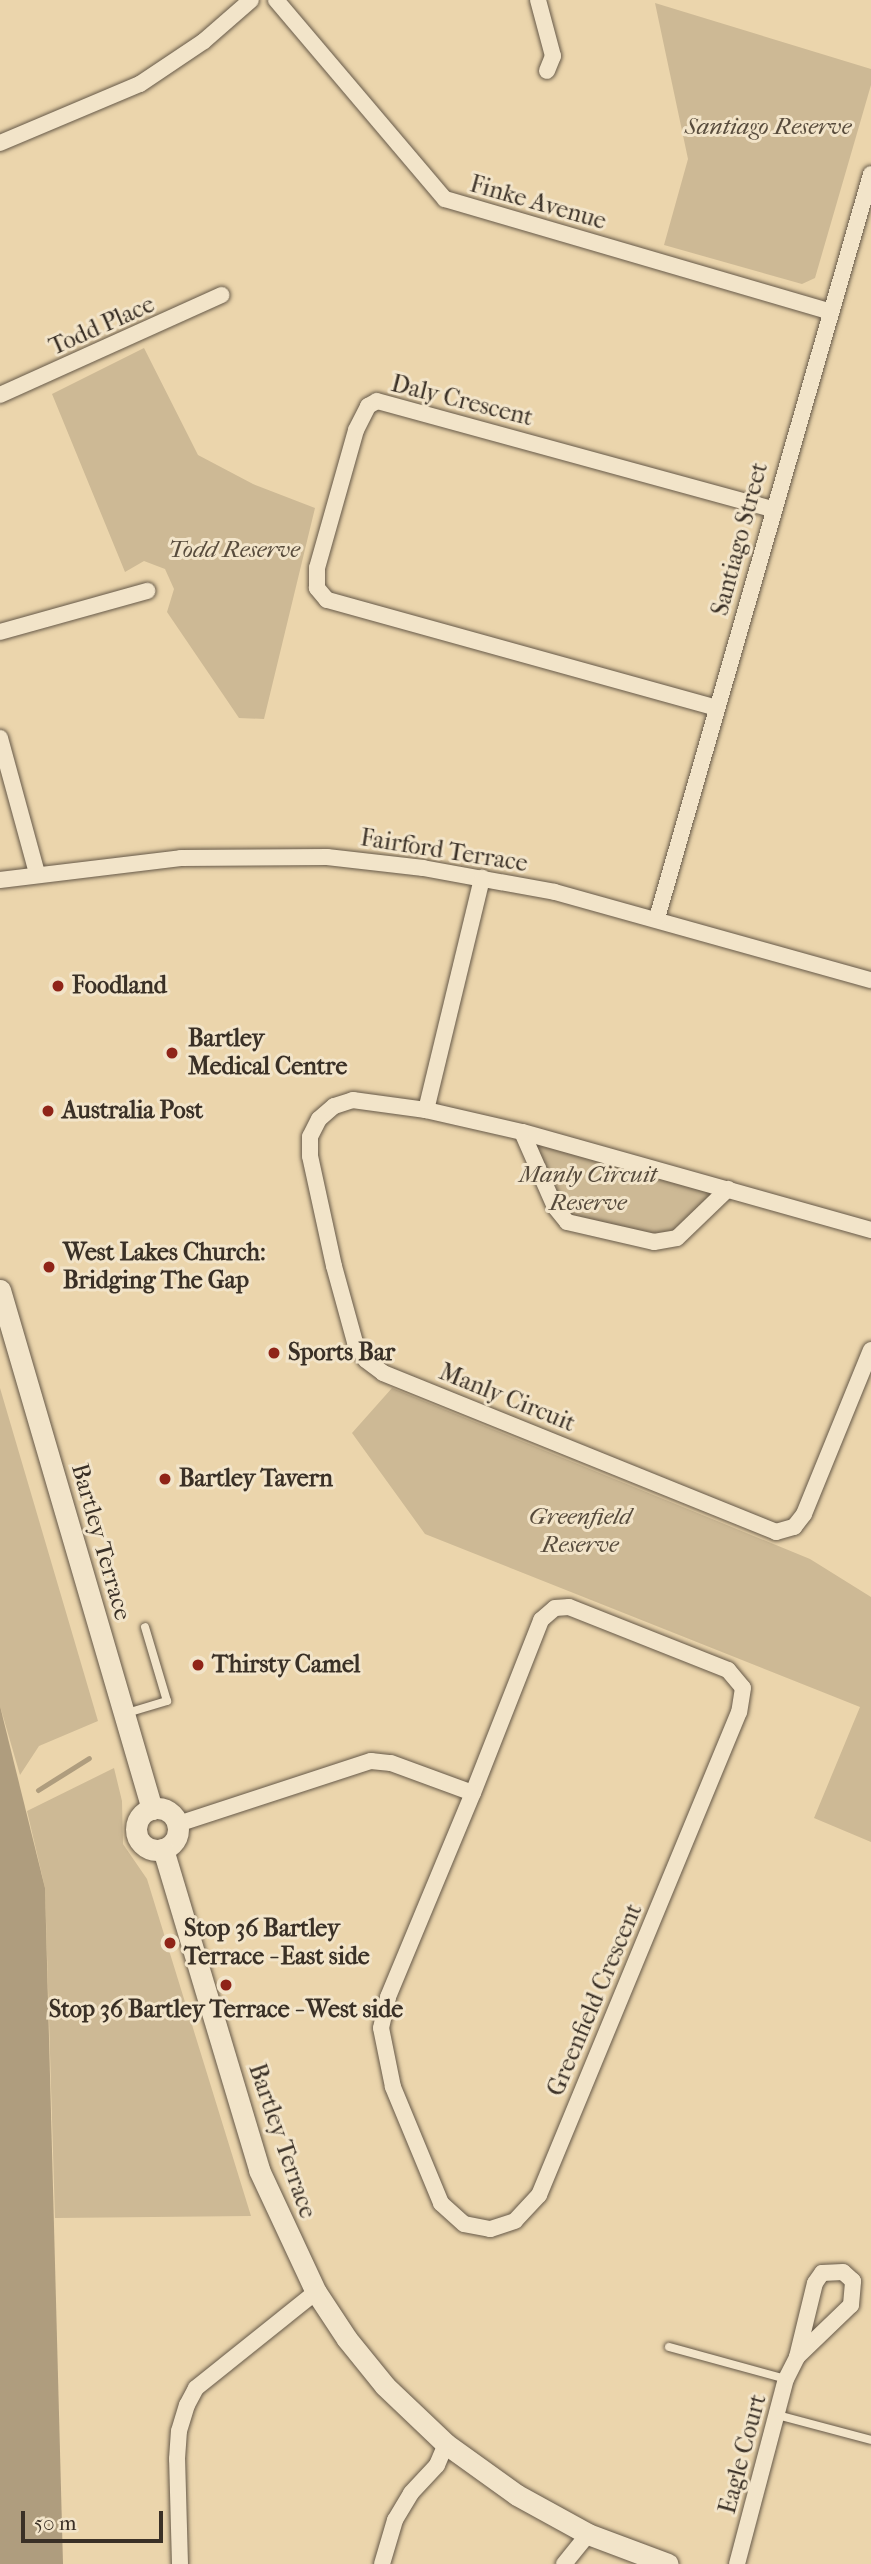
<!DOCTYPE html>
<html>
<head>
<meta charset="utf-8">
<style>
	body { margin:0 }
	#map { position:relative; width:871px; height:2564px; overflow:hidden; background:#ebd5ac; font-family:"IM FELL French Canon",serif }
	div>[style] { position:absolute }
	.green>* { inset:0; background:#cdb995 }
	.water>* { inset:0; background:#af9d7e }
	.stream>* { height:5px; margin:-2.5px; padding:0 2.5px; transform-origin:2.5px; border-radius:2.5px; background:#af9d7e }
	.roads { filter:drop-shadow(0 0 2px #665948) drop-shadow(0 0 2px #665948) }
	.service>* { height:8px; margin:-4px; padding:0 4px; transform-origin:4px; border-radius:4px; background:#f2e4c9 }
	.minor>* { height:16px; margin:-8px; padding:0 8px; transform-origin:8px; border-radius:8px; background:#f2e4c9 }
	.tertiary>* { height:21px; margin:-10.5px; padding:0 10.5px; transform-origin:10.5px; border-radius:10.5px; background:#f2e4c9 }
	.tertiary>.ring { margin:-10.5px; padding:0; box-sizing:content-box; background:none; border:21px solid #f2e4c9; border-radius:50% }
	.dots>* { width:19px; height:19px; translate:-50% -50%; box-sizing:border-box; border:4px solid #f2e4c9; border-radius:50% }
	span { translate:-50% -50%; white-space:nowrap; text-align:center; line-height:1.15; -webkit-text-stroke:6px #f2e4c9; paint-order:stroke }
	.park-label { font-size:24px; color:#574b3c; font-style:italic }
	.street-label { font-size:24px; color:#3a3026 }
	.poi-label { font-size:24px; color:#3a3026; font-weight:700 }
	.left { translate:0 -50%; text-align:left }
	.scale { position:absolute; left:21px; top:2511px; width:142px; height:32px; box-sizing:border-box; border:4px solid #3a3026; border-top:0; padding-left:9px; font-size:21px; line-height:24px; white-space:nowrap; color:#3a3026; -webkit-text-stroke:5px #f2e4c9; paint-order:stroke }
</style>
</head>
<body>
<div id="map">
	<div class="green">
		<div style="clip-path:polygon(655px 3px,871px 69px,871px 85px,815px 278px,802px 284px,664px 245px,688px 159px)"></div>
		<div style="clip-path:polygon(144px 348px,198px 455px,253px 484px,315px 508px,264px 719px,239px 718px,167px 612px,174px 589px,165px 569px,144px 561px,125px 572px,52px 394px)"></div>
		<div style="clip-path:polygon(522px 1132px,728px 1189px,677px 1238px,567px 1222px)"></div>
		<div style="clip-path:polygon(0 1388px,98px 1721px,39px 1746px,20px 1775px,0 1706px)"></div>
		<div style="clip-path:polygon(392px 1388px,810px 1559px,871px 1597px,871px 1842px,814px 1818px,860px 1707px,425px 1534px,352px 1433px)"></div>
		<div style="clip-path:polygon(114px 1768px,122px 1801px,123px 1844px,147px 1879px,251px 2216px,55px 2218px,45px 1888px,27px 1811px)"></div>
	</div>
	<div class="water">
		<div style="clip-path:polygon(0 1706px,45px 1888px,63px 2564px,0 2564px)"></div>
	</div>
	<div class="stream">
		<div style="left:38px;top:1790px;width:60px;rotate:-32.1deg"></div>
	</div>
	<div class="roads">
		<div class="service">
			<div style="left:127px;top:1713px;width:42px;rotate:-16.7deg"></div>
			<div style="left:167px;top:1701px;width:77px;rotate:-106.6deg"></div>
			<div style="left:669px;top:2347px;width:121px;rotate:15.3deg"></div>
			<div style="left:777px;top:2415px;width:97px;rotate:14.9deg"></div>
		</div>
		<div class="minor">
			<div style="left:276px;top:0;width:261px;rotate:49.7deg"></div>
			<div style="left:445px;top:199px;width:400px;rotate:16.3deg"></div>
			<div style="left:538px;top:0;width:58px;rotate:75deg"></div>
			<div style="left:553px;top:56px;width:16px;rotate:112deg"></div>
			<div style="left:0;top:143px;width:152px;rotate:-22.9deg"></div>
			<div style="left:140px;top:84px;width:77px;rotate:-33.9deg"></div>
			<div style="left:204px;top:41px;width:62px;rotate:-41.1deg"></div>
			<div style="left:0;top:395px;width:243px;rotate:-24.3deg"></div>
			<div style="left:0;top:632px;width:153px;rotate:-15.6deg"></div>
			<div style="left:717px;top:708px;width:405px;rotate:-164.5deg"></div>
			<div style="left:327px;top:600px;width:16px;rotate:-130deg"></div>
			<div style="left:317px;top:588px;width:20px;rotate:-90deg"></div>
			<div style="left:317px;top:568px;width:143px;rotate:-74.2deg"></div>
			<div style="left:356px;top:430px;width:27px;rotate:-63deg"></div>
			<div style="left:368px;top:406px;width:10px;rotate:-29deg"></div>
			<div style="left:377px;top:401px;width:409px;rotate:15.3deg"></div>
			<div style="left:0;top:738px;width:140px;rotate:74.7deg"></div>
			<div style="left:0;top:880px;width:182px;rotate:-6.9deg"></div>
			<div style="left:181px;top:858px;width:146px;rotate:-0.4deg"></div>
			<div style="left:327px;top:857px;width:97px;rotate:6.5deg"></div>
			<div style="left:423px;top:868px;width:134px;rotate:10.3deg"></div>
			<div style="left:555px;top:892px;width:328px;rotate:15.6deg"></div>
			<div style="left:657px;top:918px;width:774px;rotate:-73.95deg"></div>
			<div style="left:426px;top:1110px;width:239px;rotate:-76.4deg"></div>
			<div style="left:522px;top:1132px;width:82px;rotate:66.3deg"></div>
			<div style="left:555px;top:1207px;width:19px;rotate:51deg"></div>
			<div style="left:567px;top:1222px;width:89px;rotate:12.9deg"></div>
			<div style="left:654px;top:1242px;width:23px;rotate:-10deg"></div>
			<div style="left:677px;top:1238px;width:71px;rotate:-43.9deg"></div>
			<div style="left:871px;top:1230px;width:362px;rotate:-164.3deg"></div>
			<div style="left:522px;top:1132px;width:98px;rotate:-167.1deg"></div>
			<div style="left:426px;top:1110px;width:74px;rotate:-172.2deg"></div>
			<div style="left:353px;top:1100px;width:20px;rotate:162deg"></div>
			<div style="left:334px;top:1106px;width:20px;rotate:139deg"></div>
			<div style="left:319px;top:1119px;width:20px;rotate:117deg"></div>
			<div style="left:310px;top:1137px;width:19px;rotate:90deg"></div>
			<div style="left:310px;top:1156px;width:113px;rotate:77.7deg"></div>
			<div style="left:334px;top:1266px;width:79px;rotate:74.6deg"></div>
			<div style="left:355px;top:1342px;width:21px;rotate:59deg"></div>
			<div style="left:366px;top:1360px;width:21px;rotate:37deg"></div>
			<div style="left:383px;top:1373px;width:424px;rotate:22deg"></div>
			<div style="left:776px;top:1532px;width:19px;rotate:-16deg"></div>
			<div style="left:794px;top:1527px;width:16px;rotate:-52deg"></div>
			<div style="left:804px;top:1514px;width:177px;rotate:-67.8deg"></div>
			<div style="left:178px;top:1824px;width:203px;rotate:-18.1deg"></div>
			<div style="left:371px;top:1761px;width:20px;rotate:6deg"></div>
			<div style="left:391px;top:1763px;width:87px;rotate:20.1deg"></div>
			<div style="left:473px;top:1793px;width:186px;rotate:-68.5deg"></div>
			<div style="left:541px;top:1620px;width:18px;rotate:-41deg"></div>
			<div style="left:555px;top:1608px;width:14px;rotate:-4deg"></div>
			<div style="left:569px;top:1607px;width:171px;rotate:21.6deg"></div>
			<div style="left:728px;top:1670px;width:23px;rotate:50deg"></div>
			<div style="left:743px;top:1688px;width:24px;rotate:99deg"></div>
			<div style="left:739px;top:1712px;width:523px;rotate:112.49deg"></div>
			<div style="left:539px;top:2195px;width:35px;rotate:133deg"></div>
			<div style="left:515px;top:2221px;width:26px;rotate:162deg"></div>
			<div style="left:490px;top:2229px;width:26px;rotate:-169deg"></div>
			<div style="left:464px;top:2224px;width:31px;rotate:-138deg"></div>
			<div style="left:441px;top:2203px;width:126px;rotate:-112.5deg"></div>
			<div style="left:393px;top:2087px;width:60px;rotate:-101.5deg"></div>
			<div style="left:381px;top:2028px;width:32px;rotate:-77deg"></div>
			<div style="left:388px;top:1997px;width:221px;rotate:-67.4deg"></div>
			<div style="left:180px;top:2564px;width:105px;rotate:-91.6deg"></div>
			<div style="left:177px;top:2459px;width:28px;rotate:-86deg"></div>
			<div style="left:179px;top:2431px;width:27px;rotate:-73deg"></div>
			<div style="left:187px;top:2405px;width:19px;rotate:-62deg"></div>
			<div style="left:196px;top:2388px;width:154px;rotate:-38.7deg"></div>
			<div style="left:382px;top:2564px;width:46px;rotate:-73.5deg"></div>
			<div style="left:395px;top:2520px;width:31px;rotate:-59deg"></div>
			<div style="left:411px;top:2493px;width:38px;rotate:-47deg"></div>
			<div style="left:437px;top:2465px;width:23px;rotate:-67deg"></div>
			<div style="left:564px;top:2564px;width:38px;rotate:-51deg"></div>
			<div style="left:737px;top:2564px;width:191px;rotate:-75.2deg"></div>
			<div style="left:786px;top:2379px;width:25px;rotate:-63deg"></div>
			<div style="left:797px;top:2357px;width:75px;rotate:-43.9deg"></div>
			<div style="left:851px;top:2305px;width:24px;rotate:-85deg"></div>
			<div style="left:853px;top:2281px;width:13px;rotate:-138deg"></div>
			<div style="left:843px;top:2272px;width:21px;rotate:177deg"></div>
			<div style="left:822px;top:2273px;width:12px;rotate:125deg"></div>
			<div style="left:815px;top:2283px;width:76px;rotate:103.7deg"></div>
		</div>
		<div class="tertiary">
			<div style="left:0;top:1290px;width:541px;rotate:73.68deg"></div>
			<div class="ring" style="left:136px;top:1808px;width:21px;height:21px"></div>
			<div style="left:163px;top:1849px;width:335px;rotate:73.3deg"></div>
			<div style="left:259px;top:2170px;width:135px;rotate:65deg"></div>
			<div style="left:316px;top:2292px;width:56px;rotate:56.6deg"></div>
			<div style="left:347px;top:2339px;width:60px;rotate:51deg"></div>
			<div style="left:385px;top:2386px;width:84px;rotate:43.6deg"></div>
			<div style="left:446px;top:2444px;width:87px;rotate:35.7deg"></div>
			<div style="left:517px;top:2495px;width:81px;rotate:28.8deg"></div>
			<div style="left:588px;top:2534px;width:85px;rotate:20.6deg"></div>
		</div>
	</div>
	<div class="dots">
		<div style="left:58px;top:986px;background:#8f2418"></div>
		<div style="left:172px;top:1053px;background:#8f2418"></div>
		<div style="left:48px;top:1111px;background:#8f2418"></div>
		<div style="left:49px;top:1267px;background:#8f2418"></div>
		<div style="left:274px;top:1353px;background:#8f2418"></div>
		<div style="left:165px;top:1479px;background:#8f2418"></div>
		<div style="left:198px;top:1665px;background:#8f2418"></div>
		<div style="left:170px;top:1943px;background:#8f2418"></div>
		<div style="left:226px;top:1985px;background:#8f2418"></div>
	</div>
	<div class="park-label">
		<span style="left:768px;top:127px">Santiago Reserve</span>
		<span style="left:234px;top:550px">Todd Reserve</span>
		<span style="left:588px;top:1189px">Manly Circuit<br>Reserve</span>
		<span style="left:580px;top:1531px">Greenfield<br>Reserve</span>
	</div>
	<div class="street-label">
		<span style="left:538px;top:203px;rotate:16deg">Finke Avenue</span>
		<span style="left:102px;top:326px;rotate:-24deg">Todd Place</span>
		<span style="left:462px;top:401px;rotate:14deg">Daly Crescent</span>
		<span style="left:740px;top:539px;rotate:-75deg">Santiago Street</span>
		<span style="left:444px;top:851px;rotate:9deg">Fairford Terrace</span>
		<span style="left:507px;top:1398px;rotate:22deg">Manly Circuit</span>
		<span style="left:101px;top:1542px;rotate:74deg">Bartley Terrace</span>
		<span style="left:595px;top:2000px;rotate:-67deg">Greenfield Crescent</span>
		<span style="left:282px;top:2141px;rotate:71deg">Bartley Terrace</span>
		<span style="left:743px;top:2454px;rotate:-75deg">Eagle Court</span>
	</div>
	<div class="poi-label">
		<span class="left" style="left:72px;top:986px">Foodland</span>
		<span class="left" style="left:188px;top:1053px">Bartley<br>Medical Centre</span>
		<span class="left" style="left:62px;top:1111px">Australia Post</span>
		<span class="left" style="left:63px;top:1267px">West Lakes Church:<br>Bridging The Gap</span>
		<span class="left" style="left:288px;top:1353px">Sports Bar</span>
		<span class="left" style="left:179px;top:1479px">Bartley Tavern</span>
		<span class="left" style="left:212px;top:1665px">Thirsty Camel</span>
		<span class="left" style="left:184px;top:1943px">Stop 36 Bartley<br>Terrace - East side</span>
		<span style="left:226px;top:2010px">Stop 36 Bartley Terrace - West side</span>
	</div>
	<div class="scale">50 m</div>
</div>
</body>
</html>
